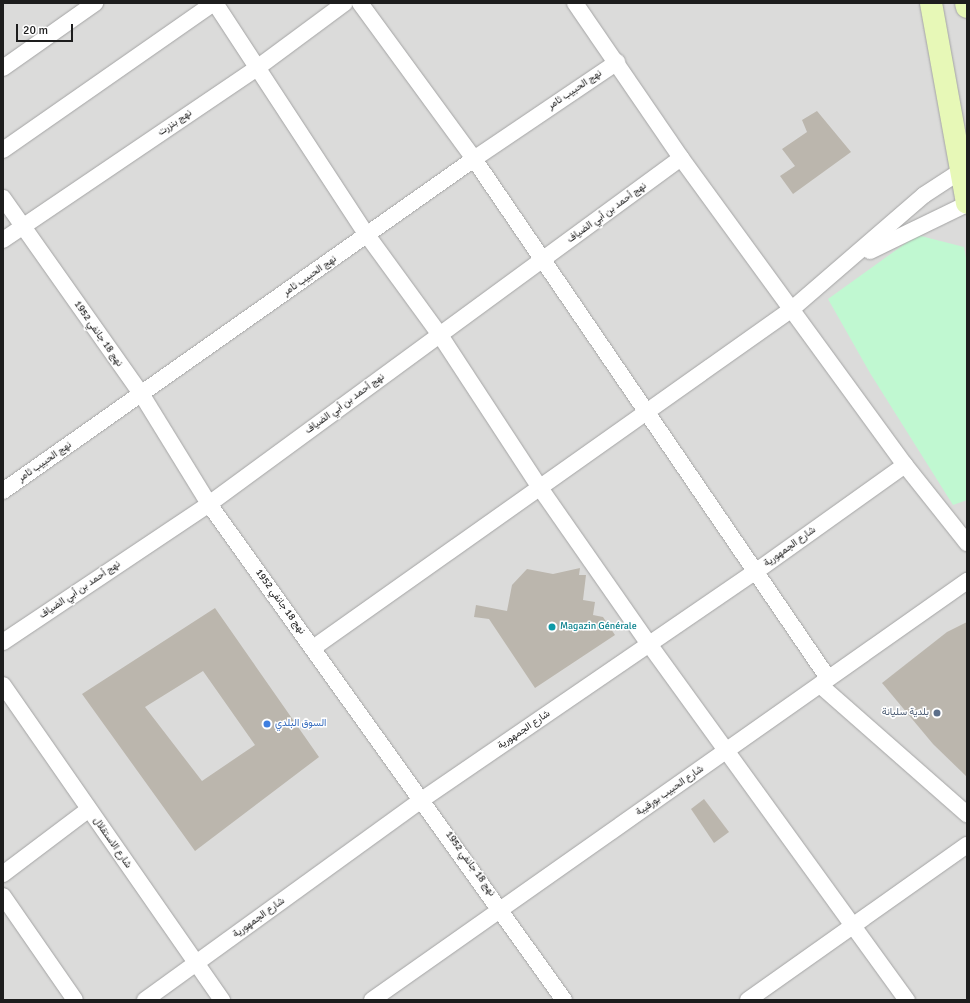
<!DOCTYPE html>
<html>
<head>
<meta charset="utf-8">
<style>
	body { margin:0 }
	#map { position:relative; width:970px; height:1003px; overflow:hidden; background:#eeede3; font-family:Signika,Vazirmatn,sans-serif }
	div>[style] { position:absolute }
	.residential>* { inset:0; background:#dbdbda }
	.park>* { inset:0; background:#c0f8d1 }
	.building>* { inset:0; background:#bbb6ad }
	.roads { filter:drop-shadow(0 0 1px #a4a4a4) drop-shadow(0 0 1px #a4a4a4) }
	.street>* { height:16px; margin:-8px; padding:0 8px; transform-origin:8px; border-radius:8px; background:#fff }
	.secondary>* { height:22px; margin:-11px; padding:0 11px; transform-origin:11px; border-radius:11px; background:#e7f8b7 }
	.dots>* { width:11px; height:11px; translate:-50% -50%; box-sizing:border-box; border:2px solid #fff; border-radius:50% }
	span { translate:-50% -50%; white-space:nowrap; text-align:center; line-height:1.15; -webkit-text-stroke:3px #fff; paint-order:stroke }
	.street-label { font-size:10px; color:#1d1d1d }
	.culture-label { font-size:10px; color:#0d838f }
	.left { translate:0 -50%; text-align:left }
	.service-label { font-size:10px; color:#4e5e75 }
	.right { translate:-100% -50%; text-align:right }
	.shop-label { font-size:10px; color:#366cbe }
	.frame { position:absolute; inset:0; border:4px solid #1d1d1d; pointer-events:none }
	.scale { position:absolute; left:16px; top:24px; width:57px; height:18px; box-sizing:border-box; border:2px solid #1d1d1d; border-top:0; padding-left:5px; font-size:12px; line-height:14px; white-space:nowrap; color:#1d1d1d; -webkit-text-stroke:3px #fff; paint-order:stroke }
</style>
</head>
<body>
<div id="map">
	<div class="residential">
		<div style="clip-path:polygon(3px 3px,967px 3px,967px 1000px,3px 1000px)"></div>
	</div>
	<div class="park">
		<div style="clip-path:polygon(917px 235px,964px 247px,967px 263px,967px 500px,953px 505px,870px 373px,828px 299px)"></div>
	</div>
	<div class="building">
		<div style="clip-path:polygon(817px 111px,851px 152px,793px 194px,780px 176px,795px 166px,782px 149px,807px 132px,802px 120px)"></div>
		<div style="clip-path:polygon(580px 568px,579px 575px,586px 575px,583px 600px,595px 602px,593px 615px,603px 617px,615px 635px,535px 688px,489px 619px,474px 617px,476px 605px,507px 611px,512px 585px,527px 569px,553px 574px)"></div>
		<div style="clip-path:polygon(evenodd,215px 608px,319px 757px,195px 851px,82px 694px,215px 608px,203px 671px,255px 745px,202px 781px,145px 707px,203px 671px)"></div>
		<div style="clip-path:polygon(967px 622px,967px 777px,933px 744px,882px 683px,947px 632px)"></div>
		<div style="clip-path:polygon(704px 799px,729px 832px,714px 843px,691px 809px)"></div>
	</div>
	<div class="roads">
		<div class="street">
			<div style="left:215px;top:3px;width:277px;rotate:56.8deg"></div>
			<div style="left:367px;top:235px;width:124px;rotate:53.9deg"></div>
			<div style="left:440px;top:335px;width:183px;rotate:56.8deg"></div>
			<div style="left:540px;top:488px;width:190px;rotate:55.1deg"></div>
			<div style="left:649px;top:644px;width:440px;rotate:54.1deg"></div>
			<div style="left:360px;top:3px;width:193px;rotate:53.8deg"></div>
			<div style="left:474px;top:159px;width:628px;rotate:55.7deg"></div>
			<div style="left:575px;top:3px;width:188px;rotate:55.6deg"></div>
			<div style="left:681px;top:158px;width:380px;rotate:53.9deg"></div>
			<div style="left:905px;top:465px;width:100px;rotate:51.5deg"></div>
			<div style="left:3px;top:68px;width:113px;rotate:-35.2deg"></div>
			<div style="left:3px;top:150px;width:257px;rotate:-34.9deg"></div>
			<div style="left:3px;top:198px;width:241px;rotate:54.8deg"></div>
			<div style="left:142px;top:395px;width:128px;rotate:58.4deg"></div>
			<div style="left:209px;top:504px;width:610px;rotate:54.41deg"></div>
			<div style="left:3px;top:240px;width:307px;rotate:-34.1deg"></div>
			<div style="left:257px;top:68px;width:109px;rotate:-36.5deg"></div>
			<div style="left:870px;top:251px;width:108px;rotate:-25.9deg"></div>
			<div style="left:3px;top:491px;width:576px;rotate:-35.18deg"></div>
			<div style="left:474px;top:159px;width:173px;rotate:-34.1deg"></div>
			<div style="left:3px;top:642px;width:248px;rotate:-33.8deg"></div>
			<div style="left:209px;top:504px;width:585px;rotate:-36.24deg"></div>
			<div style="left:313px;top:648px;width:587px;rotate:-35.29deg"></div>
			<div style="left:792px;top:309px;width:174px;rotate:-40.8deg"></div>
			<div style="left:924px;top:195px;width:51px;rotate:-33.1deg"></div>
			<div style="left:3px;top:685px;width:384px;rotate:55.2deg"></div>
			<div style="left:820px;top:685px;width:196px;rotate:41.3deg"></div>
			<div style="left:3px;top:874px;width:106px;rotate:-37deg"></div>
			<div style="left:3px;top:896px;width:126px;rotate:55.3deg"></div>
			<div style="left:145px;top:1000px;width:343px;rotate:-35.9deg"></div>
			<div style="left:423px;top:799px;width:402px;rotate:-34.4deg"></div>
			<div style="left:755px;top:572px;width:184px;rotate:-35.5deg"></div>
			<div style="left:372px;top:1000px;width:728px;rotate:-35.15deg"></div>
			<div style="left:748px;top:1000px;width:268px;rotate:-35.3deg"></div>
		</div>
		<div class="secondary">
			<div style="left:931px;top:3px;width:203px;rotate:79.8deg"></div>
			<div style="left:966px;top:3px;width:4px;rotate:76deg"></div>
		</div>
	</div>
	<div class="dots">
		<div style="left:552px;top:627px;background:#0f9aa8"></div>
		<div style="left:937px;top:713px;background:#5c6f8a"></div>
		<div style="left:267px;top:724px;background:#3f7fe0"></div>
	</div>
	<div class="street-label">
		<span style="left:575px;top:90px;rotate:-34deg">نهج الحبيب ثامر</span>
		<span style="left:175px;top:123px;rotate:-34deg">نهج بنزرت</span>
		<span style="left:607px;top:213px;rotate:-36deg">نهج أحمد بن أبي الضياف</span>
		<span style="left:310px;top:276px;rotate:-35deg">نهج الحبيب ثامر</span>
		<span style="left:98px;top:334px;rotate:55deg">نهج 18 جانفي 1952</span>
		<span style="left:345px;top:404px;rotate:-36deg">نهج أحمد بن أبي الضياف</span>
		<span style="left:45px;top:462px;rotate:-35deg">نهج الحبيب ثامر</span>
		<span style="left:790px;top:547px;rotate:-36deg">شارع الجمهورية</span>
		<span style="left:80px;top:590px;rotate:-34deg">نهج أحمد بن أبي الضياف</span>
		<span style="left:280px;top:602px;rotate:54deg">نهج 18 جانفي 1952</span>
		<span style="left:524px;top:730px;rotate:-34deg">شارع الجمهورية</span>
		<span style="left:670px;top:791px;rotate:-35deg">شارع الحبيب بورقيبة</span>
		<span style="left:112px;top:843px;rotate:55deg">شارع الاستقلال</span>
		<span style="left:470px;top:864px;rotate:54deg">نهج 18 جانفي 1952</span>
		<span style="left:259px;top:918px;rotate:-36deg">شارع الجمهورية</span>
	</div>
	<div class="culture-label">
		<span class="left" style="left:560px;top:627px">Magazin Générale</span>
	</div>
	<div class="service-label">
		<span class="right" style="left:929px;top:713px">بلدية سليانة</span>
	</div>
	<div class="shop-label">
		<span class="left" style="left:275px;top:724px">السوق البلدي</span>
	</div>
	<div class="frame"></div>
	<div class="scale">20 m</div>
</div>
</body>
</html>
